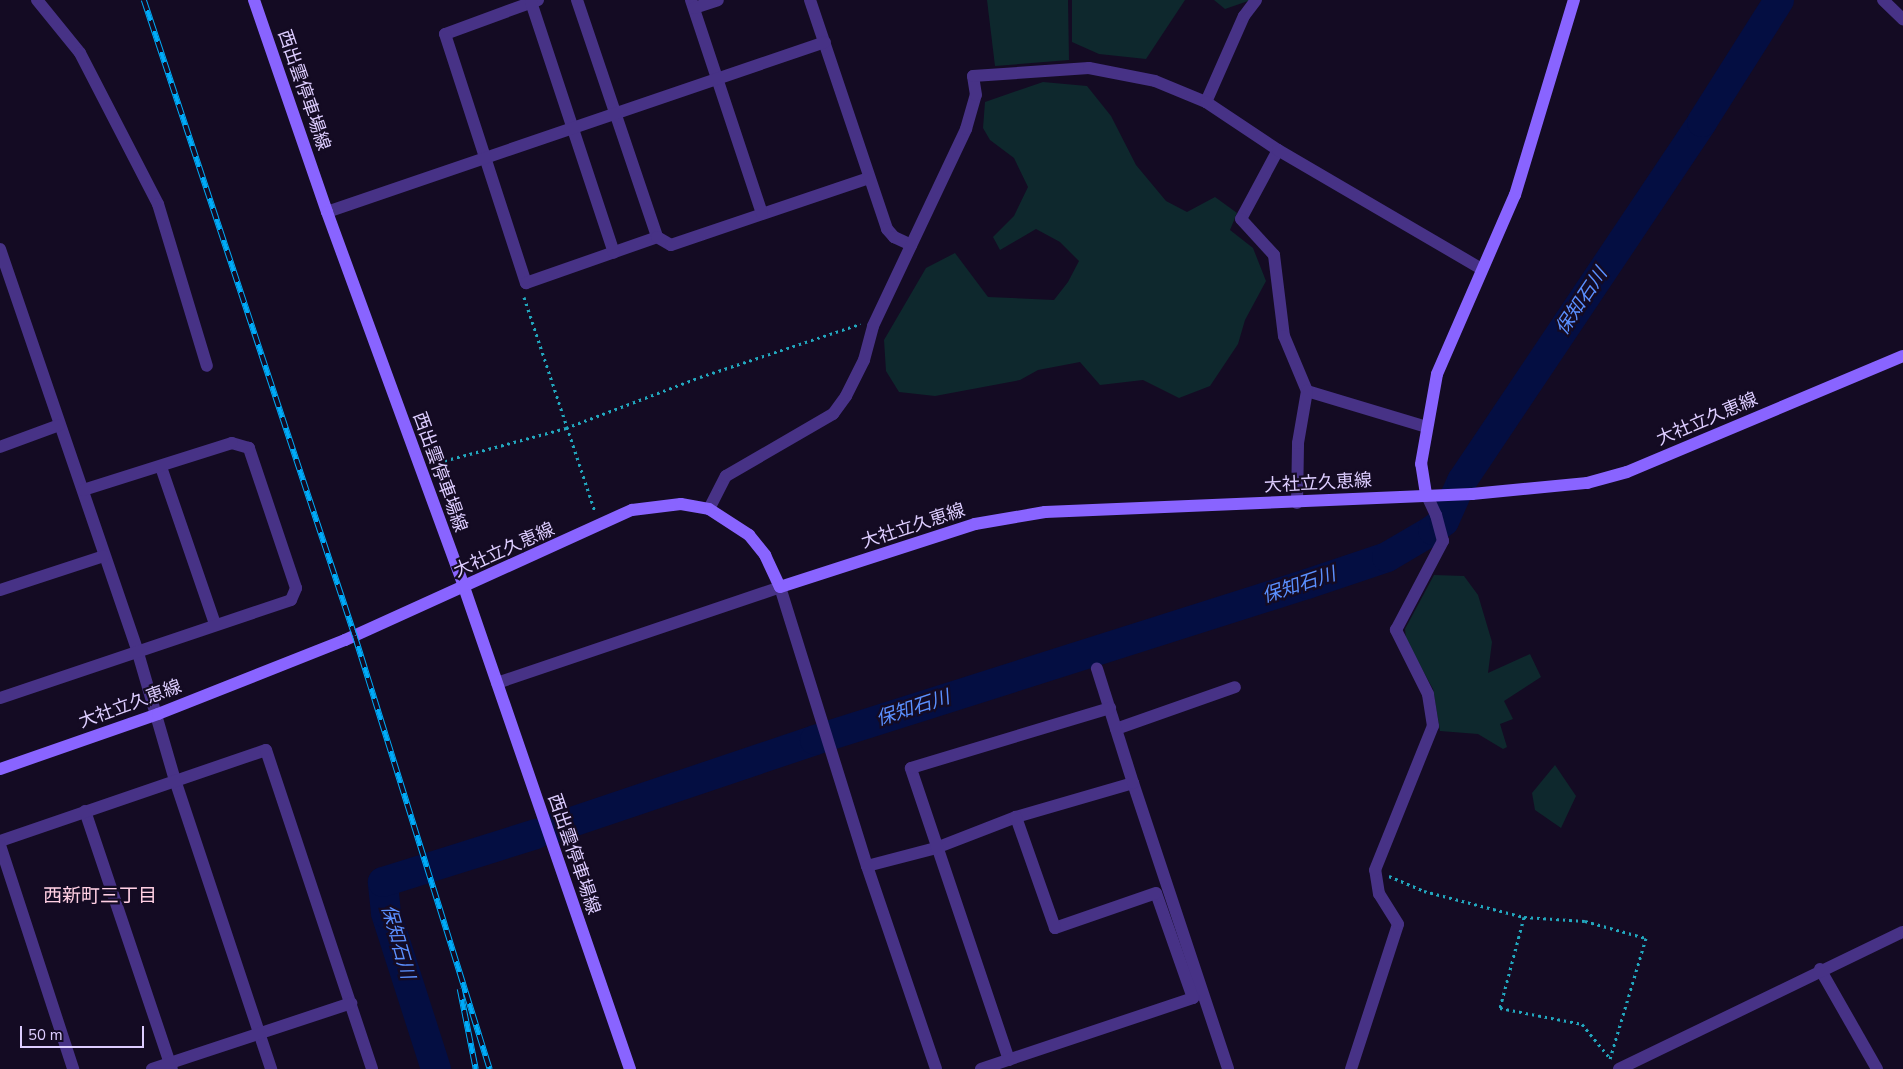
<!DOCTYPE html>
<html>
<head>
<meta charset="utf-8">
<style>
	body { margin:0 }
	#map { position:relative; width:1903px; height:1069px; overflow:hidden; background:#140b23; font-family:"Nunito Sans","Noto Sans JP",sans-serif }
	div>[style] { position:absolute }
	.green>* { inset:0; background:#0e282d }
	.river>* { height:30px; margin:-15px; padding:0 15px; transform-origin:15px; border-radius:15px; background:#040e42 }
	.path>* { height:3px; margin-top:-1.5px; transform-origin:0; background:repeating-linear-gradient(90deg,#22a7be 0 2.5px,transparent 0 6.5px) }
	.street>* { height:12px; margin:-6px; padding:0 6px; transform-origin:6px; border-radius:6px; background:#473286 }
	.secondary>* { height:12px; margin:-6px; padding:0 6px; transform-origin:6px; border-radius:6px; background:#8964ff }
	.rail>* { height:5.5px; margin-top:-2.75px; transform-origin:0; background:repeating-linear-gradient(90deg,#140b23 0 11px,#00abf8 0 22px); box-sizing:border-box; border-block:1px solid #00abf8 }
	span { translate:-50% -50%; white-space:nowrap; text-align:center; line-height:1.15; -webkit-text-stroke:4.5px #140b23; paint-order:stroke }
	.street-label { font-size:18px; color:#ddcdff }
	.water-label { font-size:19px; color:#5b90ff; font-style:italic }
	.neighbourhood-label { font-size:19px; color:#ffcfe3 }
	.scale { position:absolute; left:20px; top:1026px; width:124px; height:22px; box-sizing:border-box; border:2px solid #ddcdff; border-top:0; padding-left:6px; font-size:15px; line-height:18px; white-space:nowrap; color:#ddcdff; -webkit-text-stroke:4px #140b23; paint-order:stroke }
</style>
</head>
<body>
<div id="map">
	<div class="green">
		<div style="clip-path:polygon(987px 0,1068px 0,1069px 60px,995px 66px)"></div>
		<div style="clip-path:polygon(1072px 0,1185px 0,1146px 59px,1099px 54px,1072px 42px)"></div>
		<div style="clip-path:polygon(1214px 0,1251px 0,1225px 9px)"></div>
		<div style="clip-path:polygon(1043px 82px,1087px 86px,1111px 116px,1136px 165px,1166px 201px,1187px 212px,1215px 197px,1237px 213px,1230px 230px,1253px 248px,1266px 281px,1245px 320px,1238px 344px,1210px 386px,1179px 398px,1143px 380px,1100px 385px,1080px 362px,1038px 370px,1020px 380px,935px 396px,899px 392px,886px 371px,884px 340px,926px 268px,955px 253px,988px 297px,1054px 300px,1068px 282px,1079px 261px,1060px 242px,1036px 229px,1000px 250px,993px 237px,1014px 216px,1028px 187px,1014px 158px,990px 140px,983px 128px,985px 102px)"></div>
		<div style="clip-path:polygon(1434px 575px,1464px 576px,1478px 595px,1492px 642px,1488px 673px,1530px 654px,1541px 677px,1504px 701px,1513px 719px,1500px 724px,1507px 747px,1503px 749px,1478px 734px,1440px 731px,1433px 689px,1406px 640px,1405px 629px)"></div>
		<div style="clip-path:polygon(1555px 765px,1576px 796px,1561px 828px,1535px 810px,1532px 793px)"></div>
	</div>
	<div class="river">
		<div style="left:557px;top:827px;width:272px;rotate:-18.6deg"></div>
		<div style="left:815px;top:740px;width:516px;rotate:-17.59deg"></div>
		<div style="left:1307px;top:584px;width:84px;rotate:-18.6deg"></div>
		<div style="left:1387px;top:557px;width:53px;rotate:-30.4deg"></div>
		<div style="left:1433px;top:530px;width:14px;rotate:-39deg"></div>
		<div style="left:1444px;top:521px;width:44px;rotate:-65.8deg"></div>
		<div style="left:1462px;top:481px;width:432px;rotate:-56.2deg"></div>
		<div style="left:1702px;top:122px;width:144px;rotate:-57.7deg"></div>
		<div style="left:436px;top:1069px;width:164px;rotate:-107.8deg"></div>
		<div style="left:386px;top:913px;width:31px;rotate:-96deg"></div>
		<div style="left:383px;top:882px;width:160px;rotate:-17.4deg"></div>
	</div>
	<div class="path">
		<div style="left:524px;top:297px;width:226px;rotate:71.7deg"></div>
		<div style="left:432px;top:464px;width:139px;rotate:-15deg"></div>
		<div style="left:566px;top:428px;width:143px;rotate:-20.8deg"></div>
		<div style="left:700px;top:377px;width:169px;rotate:-18.3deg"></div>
		<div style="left:1389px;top:876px;width:38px;rotate:23deg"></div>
		<div style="left:1424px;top:891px;width:103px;rotate:14.6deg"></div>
		<div style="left:1524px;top:917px;width:61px;rotate:3.8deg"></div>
		<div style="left:1585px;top:921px;width:63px;rotate:15.6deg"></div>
		<div style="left:1646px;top:938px;width:126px;rotate:106.6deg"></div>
		<div style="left:1524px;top:917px;width:94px;rotate:104.8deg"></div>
		<div style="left:1500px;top:1008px;width:84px;rotate:11deg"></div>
		<div style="left:1582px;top:1024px;width:43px;rotate:50.7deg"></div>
	</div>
	<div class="street">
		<div style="left:37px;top:0;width:68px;rotate:50.9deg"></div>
		<div style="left:80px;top:53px;width:170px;rotate:62.7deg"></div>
		<div style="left:158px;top:204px;width:169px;rotate:73.2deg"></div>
		<div style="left:538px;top:0;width:99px;rotate:159.9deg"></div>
		<div style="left:445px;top:34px;width:262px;rotate:72deg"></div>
		<div style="left:526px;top:283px;width:139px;rotate:-19.3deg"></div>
		<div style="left:577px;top:0;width:250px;rotate:71.3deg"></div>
		<div style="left:657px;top:237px;width:16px;rotate:30deg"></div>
		<div style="left:671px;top:245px;width:209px;rotate:-18.7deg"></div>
		<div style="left:691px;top:0;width:225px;rotate:71.6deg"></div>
		<div style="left:810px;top:0;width:242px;rotate:71.4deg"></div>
		<div style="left:887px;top:229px;width:11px;rotate:49deg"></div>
		<div style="left:894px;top:237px;width:19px;rotate:25deg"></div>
		<div style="left:1883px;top:0;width:28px;rotate:44deg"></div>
		<div style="left:531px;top:2px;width:264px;rotate:71.7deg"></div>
		<div style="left:694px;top:8px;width:25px;rotate:-18deg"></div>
		<div style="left:1206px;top:102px;width:94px;rotate:-66.2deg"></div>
		<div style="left:1244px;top:16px;width:20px;rotate:-53deg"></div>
		<div style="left:1278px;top:150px;width:78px;rotate:118.2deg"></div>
		<div style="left:1241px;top:219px;width:49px;rotate:47.5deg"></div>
		<div style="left:1274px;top:255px;width:82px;rotate:83deg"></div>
		<div style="left:1284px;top:336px;width:60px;rotate:67.3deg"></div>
		<div style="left:1307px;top:391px;width:125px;rotate:16.7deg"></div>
		<div style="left:327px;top:212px;width:526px;rotate:-18.85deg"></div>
		<div style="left:0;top:249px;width:427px;rotate:71.1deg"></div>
		<div style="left:138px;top:653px;width:132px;rotate:73.8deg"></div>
		<div style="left:175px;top:780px;width:305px;rotate:71.6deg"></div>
		<div style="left:0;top:447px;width:63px;rotate:-20.4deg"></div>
		<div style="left:161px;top:467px;width:166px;rotate:71deg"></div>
		<div style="left:1297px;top:503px;width:60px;rotate:-89deg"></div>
		<div style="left:1298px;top:443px;width:53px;rotate:-80.2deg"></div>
		<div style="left:709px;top:509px;width:37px;rotate:-63deg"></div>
		<div style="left:726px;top:476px;width:124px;rotate:-30.1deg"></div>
		<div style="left:833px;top:414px;width:22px;rotate:-54deg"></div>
		<div style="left:846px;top:396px;width:40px;rotate:-63.4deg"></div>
		<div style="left:864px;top:360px;width:35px;rotate:-75deg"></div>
		<div style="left:873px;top:326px;width:218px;rotate:-64.7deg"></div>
		<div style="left:966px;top:129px;width:35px;rotate:-74deg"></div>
		<div style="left:976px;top:95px;width:19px;rotate:-99deg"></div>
		<div style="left:973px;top:76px;width:116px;rotate:-3.9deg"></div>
		<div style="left:1089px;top:68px;width:67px;rotate:11.1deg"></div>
		<div style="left:1155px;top:81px;width:55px;rotate:22.4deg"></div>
		<div style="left:1206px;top:102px;width:87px;rotate:33.7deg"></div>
		<div style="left:1278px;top:150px;width:236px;rotate:30.3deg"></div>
		<div style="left:0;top:590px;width:109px;rotate:-18.1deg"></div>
		<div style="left:497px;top:683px;width:299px;rotate:-18.7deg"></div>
		<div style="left:780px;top:587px;width:292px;rotate:72.7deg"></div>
		<div style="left:867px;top:866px;width:214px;rotate:71.2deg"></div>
		<div style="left:0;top:698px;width:307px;rotate:-18.6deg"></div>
		<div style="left:291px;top:600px;width:13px;rotate:-67deg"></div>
		<div style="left:296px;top:588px;width:148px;rotate:-108.6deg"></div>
		<div style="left:249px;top:448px;width:18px;rotate:-164deg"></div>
		<div style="left:232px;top:443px;width:156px;rotate:162.5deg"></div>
		<div style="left:1116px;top:729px;width:126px;rotate:-19.4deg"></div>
		<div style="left:1133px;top:783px;width:301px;rotate:71.6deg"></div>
		<div style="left:85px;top:811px;width:272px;rotate:71.4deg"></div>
		<div style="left:0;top:841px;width:281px;rotate:-18.9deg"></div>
		<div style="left:266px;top:750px;width:336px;rotate:71.6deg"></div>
		<div style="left:0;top:845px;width:236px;rotate:71.9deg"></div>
		<div style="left:867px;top:866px;width:71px;rotate:-14.6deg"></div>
		<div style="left:936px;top:848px;width:86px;rotate:-21.2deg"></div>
		<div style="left:1016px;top:817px;width:122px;rotate:-16.2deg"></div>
		<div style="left:1133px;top:783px;width:120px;rotate:-107.5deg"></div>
		<div style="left:1820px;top:969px;width:115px;rotate:60.3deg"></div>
		<div style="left:1009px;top:1060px;width:308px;rotate:-108.6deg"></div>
		<div style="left:911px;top:768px;width:208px;rotate:-16.8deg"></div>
		<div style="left:152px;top:1069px;width:210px;rotate:-18.3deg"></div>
		<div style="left:981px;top:1069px;width:224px;rotate:-18.5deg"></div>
		<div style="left:1193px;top:998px;width:111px;rotate:-109.4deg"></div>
		<div style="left:1156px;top:893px;width:107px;rotate:160.9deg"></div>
		<div style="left:1055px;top:928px;width:118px;rotate:-109.4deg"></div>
		<div style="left:1351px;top:1069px;width:152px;rotate:-72deg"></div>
		<div style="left:1398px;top:924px;width:36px;rotate:-122deg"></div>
		<div style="left:1379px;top:894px;width:24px;rotate:-99deg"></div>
		<div style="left:1375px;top:870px;width:155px;rotate:-68.1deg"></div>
		<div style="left:1433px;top:726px;width:32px;rotate:-99deg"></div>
		<div style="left:1428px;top:694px;width:72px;rotate:-116.6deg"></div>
		<div style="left:1396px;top:630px;width:101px;rotate:-62.2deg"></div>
		<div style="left:1443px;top:541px;width:27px;rotate:-105deg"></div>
		<div style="left:1436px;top:515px;width:23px;rotate:-115deg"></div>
		<div style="left:1619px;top:1069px;width:315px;rotate:-25.8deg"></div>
	</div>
	<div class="secondary">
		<div style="left:254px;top:0;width:224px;rotate:71deg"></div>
		<div style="left:327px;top:212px;width:399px;rotate:69.9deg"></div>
		<div style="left:464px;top:587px;width:510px;rotate:71deg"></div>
		<div style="left:1426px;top:494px;width:30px;rotate:-99deg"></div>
		<div style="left:1421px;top:464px;width:91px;rotate:-79.9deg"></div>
		<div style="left:1437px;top:374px;width:195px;rotate:-66.5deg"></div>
		<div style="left:1515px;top:195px;width:204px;rotate:-73.2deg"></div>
		<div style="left:0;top:769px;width:167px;rotate:-19.2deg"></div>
		<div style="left:158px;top:714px;width:201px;rotate:-21.6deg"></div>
		<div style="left:345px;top:640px;width:315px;rotate:-24.4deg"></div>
		<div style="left:632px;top:510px;width:49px;rotate:-7deg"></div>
		<div style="left:681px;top:504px;width:28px;rotate:10deg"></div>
		<div style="left:709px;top:509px;width:48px;rotate:33deg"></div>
		<div style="left:749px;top:535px;width:26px;rotate:51deg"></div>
		<div style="left:765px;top:555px;width:35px;rotate:65deg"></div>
		<div style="left:780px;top:587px;width:205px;rotate:-17.9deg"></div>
		<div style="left:975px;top:524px;width:71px;rotate:-9.7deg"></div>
		<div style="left:1045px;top:512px;width:427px;rotate:-2.4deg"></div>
		<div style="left:1472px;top:494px;width:116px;rotate:-5.5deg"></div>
		<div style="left:1587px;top:483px;width:41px;rotate:-15.4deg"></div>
		<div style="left:1627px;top:472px;width:299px;rotate:-22.8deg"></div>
	</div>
	<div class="rail">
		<div style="left:144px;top:0;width:670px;rotate:71.65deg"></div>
		<div style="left:355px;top:636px;width:454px;rotate:72.7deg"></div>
		<div style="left:460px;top:989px;width:82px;rotate:78.7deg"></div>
	</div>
	<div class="street-label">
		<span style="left:304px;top:90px;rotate:71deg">西出雲停車場線</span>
		<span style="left:1707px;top:419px;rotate:-23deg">大社立久恵線</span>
		<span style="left:440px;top:472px;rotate:70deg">西出雲停車場線</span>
		<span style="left:1318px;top:483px;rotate:-3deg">大社立久恵線</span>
		<span style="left:913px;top:526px;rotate:-18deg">大社立久恵線</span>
		<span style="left:504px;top:550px;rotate:-24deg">大社立久恵線</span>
		<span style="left:130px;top:704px;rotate:-20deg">大社立久恵線</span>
		<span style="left:574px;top:854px;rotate:71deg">西出雲停車場線</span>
	</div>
	<div class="water-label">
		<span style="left:1582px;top:302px;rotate:-56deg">保知石川</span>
		<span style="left:1299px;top:586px;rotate:-18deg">保知石川</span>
		<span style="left:913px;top:709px;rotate:-18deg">保知石川</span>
		<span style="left:397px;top:942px;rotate:74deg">保知石川</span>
	</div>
	<div class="neighbourhood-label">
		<span style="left:100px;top:897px">西新町三丁目</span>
	</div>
	<div class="scale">50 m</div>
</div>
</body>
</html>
